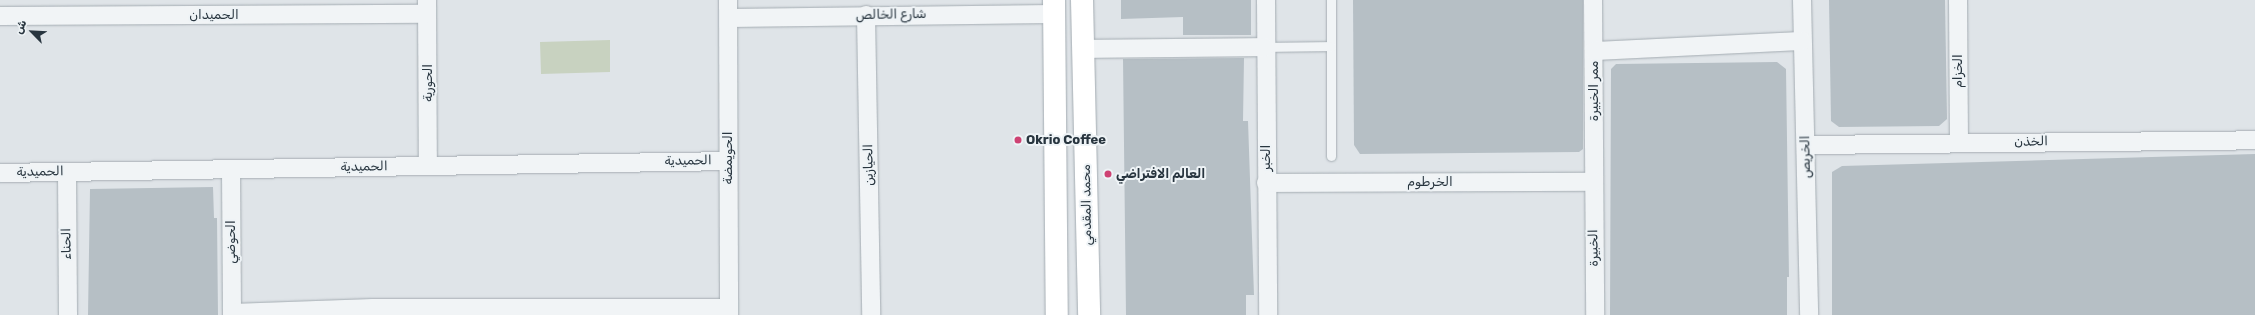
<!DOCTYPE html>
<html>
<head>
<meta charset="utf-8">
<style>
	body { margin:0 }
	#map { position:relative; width:2255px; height:315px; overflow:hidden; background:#dfe4e8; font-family:Rubik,Vazirmatn,sans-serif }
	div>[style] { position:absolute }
	.green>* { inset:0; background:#c8d2c0 }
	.building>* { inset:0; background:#b6bfc5 }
	.roads { filter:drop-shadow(0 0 1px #a4acb2) drop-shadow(0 0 1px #a4acb2) }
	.lane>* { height:9px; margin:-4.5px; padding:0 4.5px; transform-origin:4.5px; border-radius:4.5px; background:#f1f4f6 }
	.street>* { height:18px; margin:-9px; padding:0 9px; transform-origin:9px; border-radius:9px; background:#f1f4f6 }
	.secondary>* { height:22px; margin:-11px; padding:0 11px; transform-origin:11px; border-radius:11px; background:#fff }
	.dots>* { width:11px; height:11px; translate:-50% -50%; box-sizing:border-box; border:2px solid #eef3f6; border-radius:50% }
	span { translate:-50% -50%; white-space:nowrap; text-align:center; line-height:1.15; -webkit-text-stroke:4px #eef3f6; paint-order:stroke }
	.street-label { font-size:13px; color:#28353f }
	.poi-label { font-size:13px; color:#28353f; font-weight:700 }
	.left { translate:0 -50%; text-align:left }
	.north { position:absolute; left:12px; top:12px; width:40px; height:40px; -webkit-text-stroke:3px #eef3f6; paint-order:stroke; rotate:294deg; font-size:11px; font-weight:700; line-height:16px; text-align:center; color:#28353f }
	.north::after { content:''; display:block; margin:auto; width:14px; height:18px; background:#28353f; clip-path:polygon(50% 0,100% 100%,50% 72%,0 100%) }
</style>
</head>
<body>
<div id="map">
	<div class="green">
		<div style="clip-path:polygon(610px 40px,610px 72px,541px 74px,540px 42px)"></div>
	</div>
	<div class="building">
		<div style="clip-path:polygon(1121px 0,1251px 0,1251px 35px,1183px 35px,1183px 17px,1121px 19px)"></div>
		<div style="clip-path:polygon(1353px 0,1583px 0,1583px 149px,1579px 152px,1360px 154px,1354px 145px)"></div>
		<div style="clip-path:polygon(1829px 0,1945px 0,1947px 119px,1939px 126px,1839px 127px,1831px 121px)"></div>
		<div style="clip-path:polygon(1244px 58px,1243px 121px,1248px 121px,1254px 295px,1246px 295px,1246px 315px,1126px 315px,1123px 59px)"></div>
		<div style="clip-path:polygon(1777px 62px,1786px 69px,1789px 277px,1787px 277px,1787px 315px,1610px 315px,1611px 69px,1616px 64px)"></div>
		<div style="clip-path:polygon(2255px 154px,2255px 315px,1832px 315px,1832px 172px,1842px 166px)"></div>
		<div style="clip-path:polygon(213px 187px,214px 218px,217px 218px,218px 315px,88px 315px,90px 189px)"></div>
	</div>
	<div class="roads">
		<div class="lane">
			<div style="left:1331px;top:0;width:156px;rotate:90deg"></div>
			<div style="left:1265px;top:47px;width:66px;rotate:-0.9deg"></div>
		</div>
		<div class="street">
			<div style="left:427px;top:0;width:166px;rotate:89.7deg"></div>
			<div style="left:728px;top:0;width:315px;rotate:89.8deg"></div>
			<div style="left:1266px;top:0;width:315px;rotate:89.6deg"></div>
			<div style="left:1593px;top:0;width:315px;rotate:89.6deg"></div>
			<div style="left:1802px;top:0;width:315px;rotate:88.7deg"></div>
			<div style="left:1958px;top:0;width:143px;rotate:89.6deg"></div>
			<div style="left:866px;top:15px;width:300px;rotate:89deg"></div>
			<div style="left:0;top:16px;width:427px;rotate:-0.3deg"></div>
			<div style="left:729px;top:18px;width:325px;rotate:-0.7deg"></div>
			<div style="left:1083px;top:49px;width:182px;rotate:-0.6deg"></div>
			<div style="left:1594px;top:51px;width:208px;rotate:-2.8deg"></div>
			<div style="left:1807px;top:145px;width:448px;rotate:-0.6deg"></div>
			<div style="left:231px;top:169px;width:146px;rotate:89.6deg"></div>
			<div style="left:67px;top:172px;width:143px;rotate:89.6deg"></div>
			<div style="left:0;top:173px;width:728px;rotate:-0.94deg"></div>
			<div style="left:1266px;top:183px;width:328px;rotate:-0.2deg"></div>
			<div style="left:232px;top:313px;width:141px;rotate:-2deg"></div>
			<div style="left:373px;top:308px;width:356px"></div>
		</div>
		<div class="secondary">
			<div style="left:1054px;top:0;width:315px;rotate:89.5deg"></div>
			<div style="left:1082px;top:0;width:315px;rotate:88.7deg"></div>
		</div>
	</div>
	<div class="dots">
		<div style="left:1018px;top:140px;background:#ce4273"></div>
		<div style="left:1108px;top:174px;background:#ce4273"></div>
	</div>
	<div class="street-label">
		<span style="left:214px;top:15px">الحميدان</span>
		<span style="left:891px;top:15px;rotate:-1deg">شارع الخالص</span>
		<span style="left:1958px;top:71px;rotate:-90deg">الخزام</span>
		<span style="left:428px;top:83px;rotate:-90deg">الحورية</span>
		<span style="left:1594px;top:91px;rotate:-90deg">ممر الخبيرة</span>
		<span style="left:2031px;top:142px;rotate:-1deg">الخذن</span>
		<span style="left:1806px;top:157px;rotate:-91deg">الخريص</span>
		<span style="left:728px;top:158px;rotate:-90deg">الحويمضة</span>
		<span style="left:1266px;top:158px;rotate:-90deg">الخبر</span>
		<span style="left:688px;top:161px;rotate:-1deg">الحميدية</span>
		<span style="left:869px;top:165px;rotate:-91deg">الحيازين</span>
		<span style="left:364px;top:167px;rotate:-1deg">الحميدية</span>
		<span style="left:40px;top:172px;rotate:-1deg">الحميدية</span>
		<span style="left:1430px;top:182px">الخرطوم</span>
		<span style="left:1087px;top:205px;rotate:-91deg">محمد المقدمي</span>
		<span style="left:231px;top:242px;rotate:-90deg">الحوضي</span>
		<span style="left:67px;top:244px;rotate:-91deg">الحناء</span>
		<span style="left:1594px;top:248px;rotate:-91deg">الخبيرة</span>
	</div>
	<div class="poi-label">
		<span class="left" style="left:1026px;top:140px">Okrio Coffee</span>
		<span class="left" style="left:1116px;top:174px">العالم الافتراضي</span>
	</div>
	<div class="north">ش</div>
</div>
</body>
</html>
